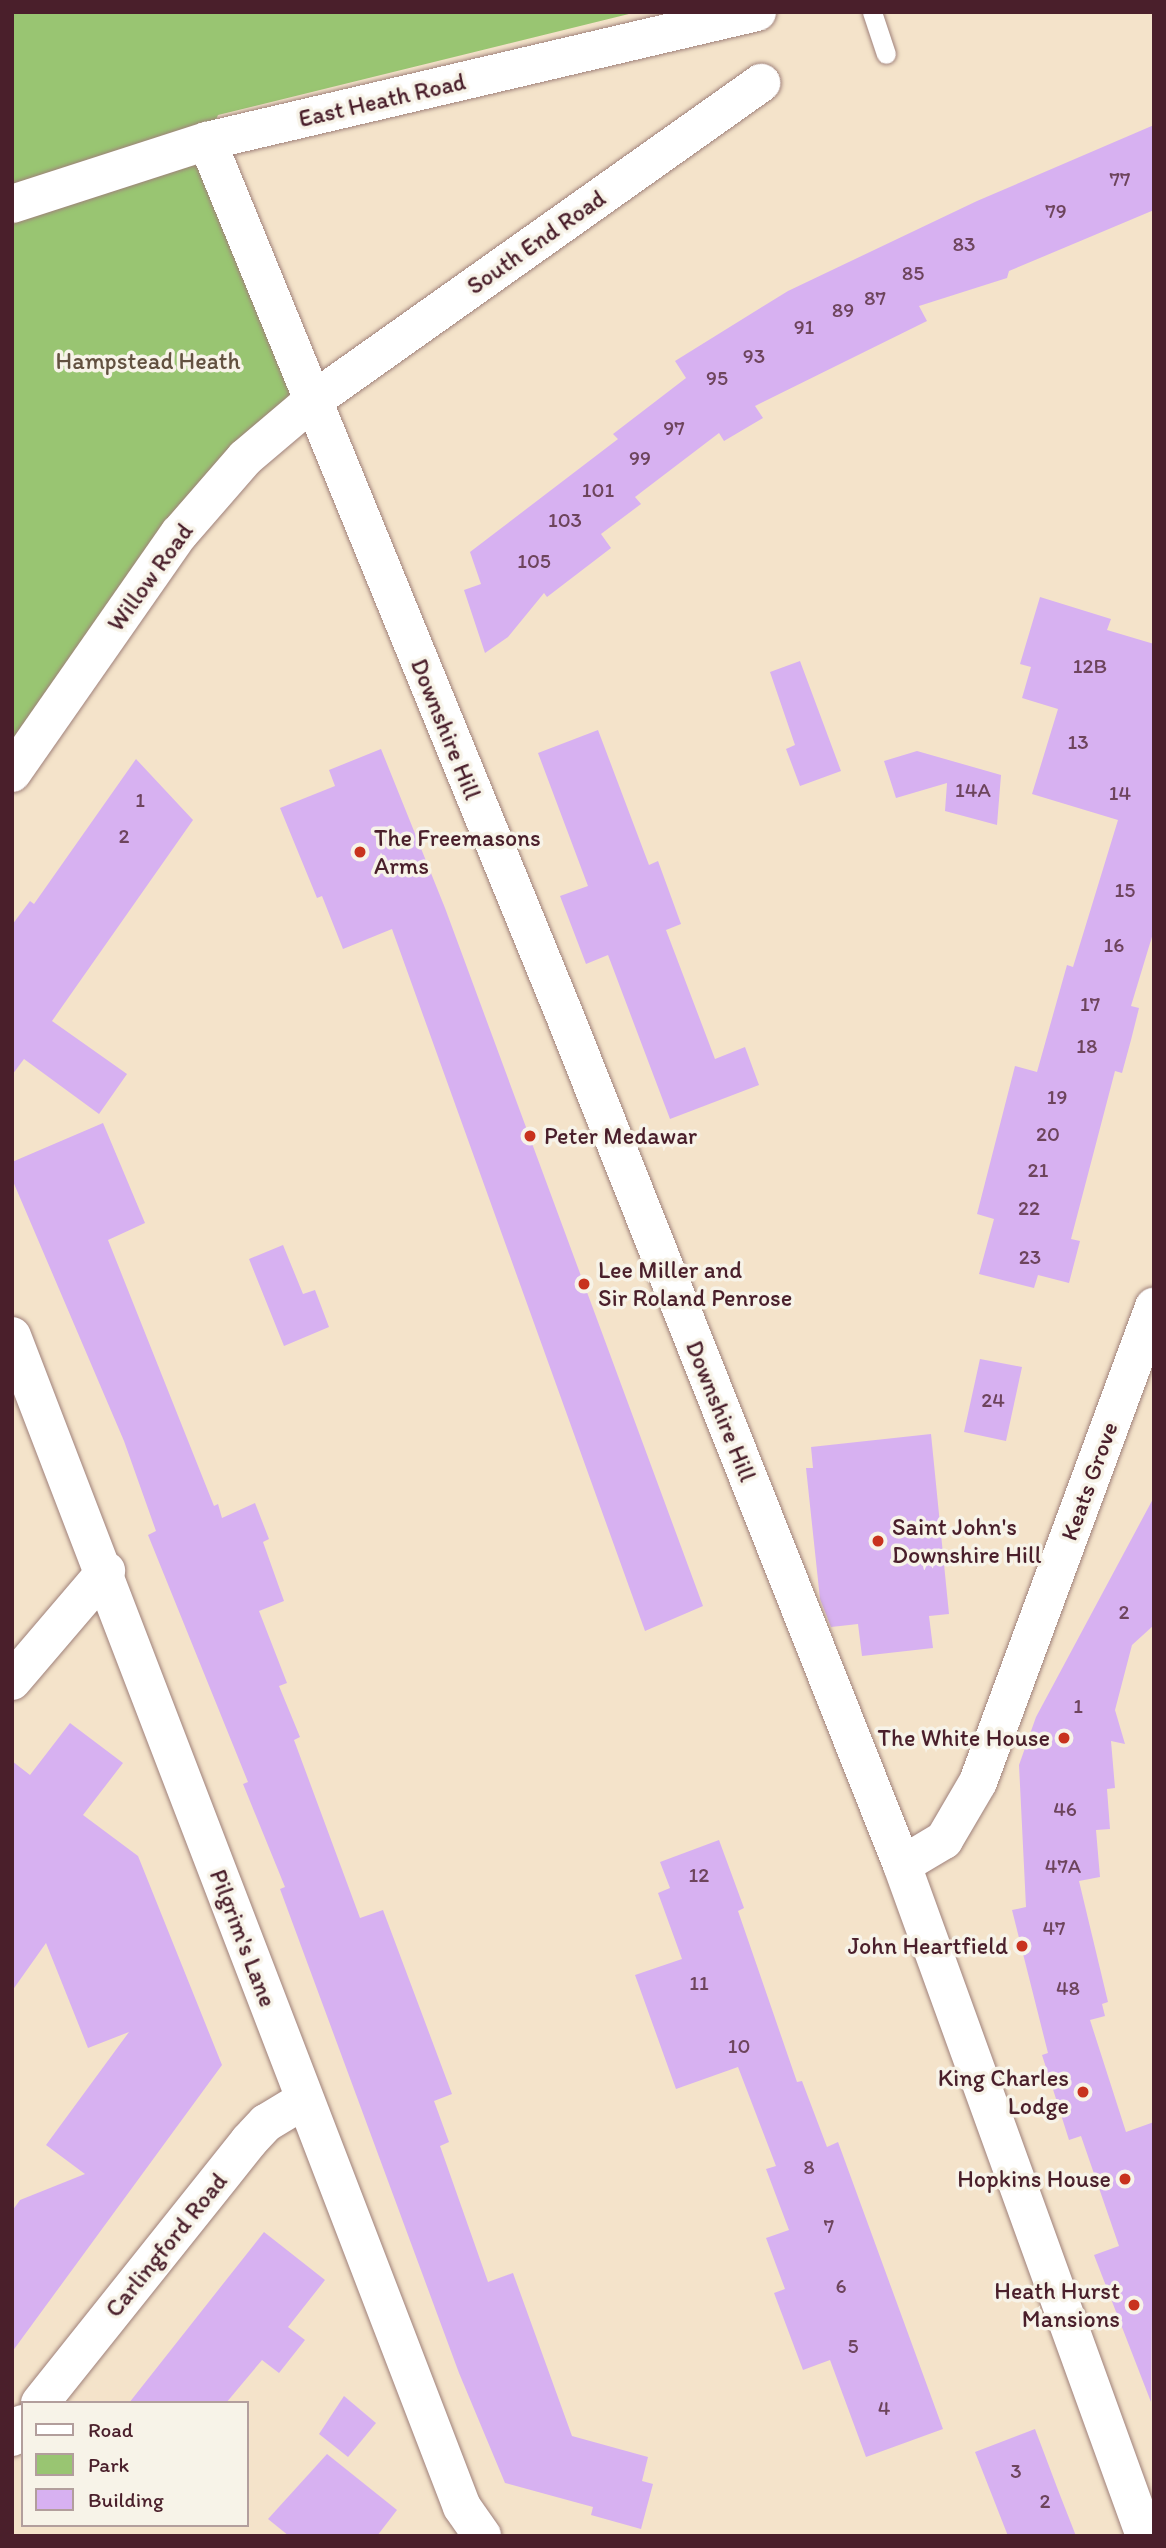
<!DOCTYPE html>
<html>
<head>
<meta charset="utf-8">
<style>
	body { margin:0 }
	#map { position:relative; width:1166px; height:2548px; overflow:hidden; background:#f4e3ca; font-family:Itim,sans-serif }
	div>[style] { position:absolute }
	.green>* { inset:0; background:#99c572 }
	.building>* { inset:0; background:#d7b1f1 }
	.roads { filter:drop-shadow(0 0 2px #9f817a) drop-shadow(0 0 2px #9f817a) }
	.lane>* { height:19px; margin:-9.5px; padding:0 9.5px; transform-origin:9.5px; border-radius:9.5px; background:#fff }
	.street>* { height:38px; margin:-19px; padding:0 19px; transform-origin:19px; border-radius:19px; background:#fff }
	.secondary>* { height:38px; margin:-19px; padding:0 19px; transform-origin:19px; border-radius:19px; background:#fff }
	.dots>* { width:19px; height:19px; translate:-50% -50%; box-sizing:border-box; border:4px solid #f7f3e8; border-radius:50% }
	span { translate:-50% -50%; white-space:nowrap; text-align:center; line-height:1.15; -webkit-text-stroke:7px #f7f3e8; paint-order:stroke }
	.number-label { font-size:21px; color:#6d445c }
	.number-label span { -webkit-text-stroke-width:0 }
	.street-label { font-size:24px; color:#4a1f2b }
	.park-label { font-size:24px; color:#625140 }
	.poi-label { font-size:24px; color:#4a1f2b }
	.left { translate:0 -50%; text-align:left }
	.right { translate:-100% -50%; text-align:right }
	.frame { position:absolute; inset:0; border:14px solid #4a1f2b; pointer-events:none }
	.legend { position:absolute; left:21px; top:2401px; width:228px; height:126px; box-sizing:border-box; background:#f7f3e8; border:2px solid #b29e9c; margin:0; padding:9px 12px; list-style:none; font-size:21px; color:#4a1f2b }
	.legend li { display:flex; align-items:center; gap:14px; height:35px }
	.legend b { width:35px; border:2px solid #b29e9c }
</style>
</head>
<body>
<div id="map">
	<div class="green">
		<div style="clip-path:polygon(12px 12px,637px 12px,218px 115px,207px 141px,311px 402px,245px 458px,12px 773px)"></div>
	</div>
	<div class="building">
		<div style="clip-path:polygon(1154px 125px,1154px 210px,1009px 271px,1007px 278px,919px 306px,927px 321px,755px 406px,763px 418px,724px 441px,719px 433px,635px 497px,641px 504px,601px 534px,611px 548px,547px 597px,544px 593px,508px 637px,485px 653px,464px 590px,481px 584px,470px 552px,618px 439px,613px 434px,686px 378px,675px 361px,788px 291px,977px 201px)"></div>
		<div style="clip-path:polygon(1040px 597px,1111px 619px,1107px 630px,1154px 644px,1154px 930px,1131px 1006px,1139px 1008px,1131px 1040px,1122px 1073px,1115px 1071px,1071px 1239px,1080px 1241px,1069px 1283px,1038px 1275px,1034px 1288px,979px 1274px,994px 1219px,977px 1214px,1015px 1066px,1037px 1072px,1067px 965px,1073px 967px,1118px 820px,1032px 794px,1058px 709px,1022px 698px,1031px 667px,1020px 664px)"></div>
		<div style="clip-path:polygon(800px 661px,841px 771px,800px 786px,786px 749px,795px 745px,770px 672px)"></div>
		<div style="clip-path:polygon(598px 730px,649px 865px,658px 861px,681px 924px,666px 930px,715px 1059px,745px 1047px,759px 1085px,670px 1119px,608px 955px,586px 964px,560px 896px,588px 886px,538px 753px)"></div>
		<div style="clip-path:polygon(381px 749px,445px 908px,703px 1606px,645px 1631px,392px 929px,343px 949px,322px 896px,317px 898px,280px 808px,335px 786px,329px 770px)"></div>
		<div style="clip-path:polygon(917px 751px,1001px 775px,997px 825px,945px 811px,947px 783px,896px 798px,884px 761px)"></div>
		<div style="clip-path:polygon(136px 759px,193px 820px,52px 1021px,127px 1074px,99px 1114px,24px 1059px,12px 1075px,12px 925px,30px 901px,34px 904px)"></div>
		<div style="clip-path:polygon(103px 1123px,145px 1223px,108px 1240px,214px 1506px,218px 1504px,222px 1518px,255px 1503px,269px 1539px,263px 1542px,284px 1601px,259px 1611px,287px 1683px,279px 1686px,300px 1737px,294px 1740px,360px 1918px,383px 1910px,452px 2094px,434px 2101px,449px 2142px,440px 2146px,488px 2282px,513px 2273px,572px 2436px,648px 2457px,642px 2481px,653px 2484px,641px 2529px,591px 2515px,593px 2507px,505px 2483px,459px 2373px,280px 1889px,285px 1887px,243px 1784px,248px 1782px,148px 1535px,156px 1531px,124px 1441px,12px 1179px,12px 1162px)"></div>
		<div style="clip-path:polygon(283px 1245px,303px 1294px,315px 1290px,329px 1327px,284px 1346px,249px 1259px)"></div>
		<div style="clip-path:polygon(980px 1359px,1022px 1367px,1006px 1441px,964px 1432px)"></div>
		<div style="clip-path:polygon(931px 1434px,949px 1614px,929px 1616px,933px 1648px,862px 1656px,858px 1624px,831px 1627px,820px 1599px,806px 1468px,813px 1468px,811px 1447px)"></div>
		<div style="clip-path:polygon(1154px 1497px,1154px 1625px,1132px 1645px,1115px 1710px,1125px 1744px,1111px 1741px,1115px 1788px,1107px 1789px,1110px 1829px,1096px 1830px,1100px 1877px,1079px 1881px,1108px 2002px,1102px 2004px,1105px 2016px,1090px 2020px,1126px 2132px,1154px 2122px,1151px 2402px,1094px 2255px,1119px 2246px,1081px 2136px,1069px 2140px,1051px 2083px,1042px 2055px,1048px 2053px,1012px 1910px,1026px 1907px,1019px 1765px,1036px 1717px)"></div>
		<div style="clip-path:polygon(70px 1723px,123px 1763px,83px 1815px,138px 1856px,222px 2065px,12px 2352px,12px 2211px,20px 2200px,85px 2174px,46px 2145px,129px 2032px,88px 2048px,46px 1943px,12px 1991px,12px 1761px,30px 1775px)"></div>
		<div style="clip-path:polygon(719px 1840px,744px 1908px,738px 1911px,797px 2082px,802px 2081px,827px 2147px,838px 2142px,943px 2429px,866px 2457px,830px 2360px,803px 2370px,774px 2293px,785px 2289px,766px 2238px,789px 2230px,766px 2169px,776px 2166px,738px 2067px,676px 2089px,635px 1975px,682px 1959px,658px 1893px,670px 1888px,660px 1862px)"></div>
		<div style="clip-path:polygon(264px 2232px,325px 2280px,288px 2327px,305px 2340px,279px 2373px,262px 2360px,226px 2403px,129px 2403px)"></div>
		<div style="clip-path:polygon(344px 2396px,376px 2423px,348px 2457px,319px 2434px)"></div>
		<div style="clip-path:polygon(1035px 2429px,1058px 2490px,1076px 2536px,1008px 2536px,975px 2452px)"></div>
		<div style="clip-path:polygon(327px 2454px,397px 2510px,377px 2536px,289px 2536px,268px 2519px)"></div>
	</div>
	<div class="roads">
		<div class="lane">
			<div style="left:872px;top:12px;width:44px;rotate:71.6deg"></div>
		</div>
		<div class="street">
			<div style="left:207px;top:141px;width:940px;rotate:67.75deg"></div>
			<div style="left:563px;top:1011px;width:919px;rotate:68.35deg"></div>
			<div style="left:902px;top:1865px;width:714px;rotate:70.09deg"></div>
			<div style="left:12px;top:773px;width:292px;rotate:-55.1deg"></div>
			<div style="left:179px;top:534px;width:101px;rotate:-49deg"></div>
			<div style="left:245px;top:458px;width:87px;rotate:-40.3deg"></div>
			<div style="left:311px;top:402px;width:552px;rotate:-35.33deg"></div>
			<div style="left:12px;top:1336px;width:1254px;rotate:68.98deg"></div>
			<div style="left:462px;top:2507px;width:35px;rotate:55deg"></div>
			<div style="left:12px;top:1681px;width:145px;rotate:-49.5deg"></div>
			<div style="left:902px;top:1865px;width:49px;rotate:-30.8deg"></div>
			<div style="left:944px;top:1840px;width:67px;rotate:-59.6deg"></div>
			<div style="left:978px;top:1782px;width:507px;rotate:-69.67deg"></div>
			<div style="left:40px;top:2403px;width:335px;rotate:-51.4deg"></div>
			<div style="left:249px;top:2141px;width:25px;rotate:-47deg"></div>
			<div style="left:266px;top:2123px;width:44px;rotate:-31.2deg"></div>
			<div style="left:12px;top:2437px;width:17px;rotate:-50deg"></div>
		</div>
		<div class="secondary">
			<div style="left:12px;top:204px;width:205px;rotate:-17.9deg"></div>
			<div style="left:207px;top:141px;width:565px;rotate:-13.2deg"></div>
		</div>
	</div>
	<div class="dots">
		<div style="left:360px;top:852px;background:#c8321e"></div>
		<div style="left:530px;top:1136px;background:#c8321e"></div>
		<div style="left:584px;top:1284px;background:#c8321e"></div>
		<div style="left:878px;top:1541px;background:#c8321e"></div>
		<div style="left:1064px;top:1738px;background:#c8321e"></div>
		<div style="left:1022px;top:1946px;background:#c8321e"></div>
		<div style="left:1083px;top:2092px;background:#c8321e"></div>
		<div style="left:1125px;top:2179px;background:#c8321e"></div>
		<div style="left:1134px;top:2305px;background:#c8321e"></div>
	</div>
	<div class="number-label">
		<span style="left:1120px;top:179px">77</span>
		<span style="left:1056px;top:211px">79</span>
		<span style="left:964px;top:244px">83</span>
		<span style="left:913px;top:273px">85</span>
		<span style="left:875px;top:298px">87</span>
		<span style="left:843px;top:310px">89</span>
		<span style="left:804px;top:327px">91</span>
		<span style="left:754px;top:356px">93</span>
		<span style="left:717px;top:378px">95</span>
		<span style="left:674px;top:428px">97</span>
		<span style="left:640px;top:458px">99</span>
		<span style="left:598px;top:490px">101</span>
		<span style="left:565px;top:520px">103</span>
		<span style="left:534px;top:561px">105</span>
		<span style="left:1090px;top:666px">12B</span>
		<span style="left:1078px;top:742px">13</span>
		<span style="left:973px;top:790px">14A</span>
		<span style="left:1120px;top:793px">14</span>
		<span style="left:140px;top:800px">1</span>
		<span style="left:124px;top:836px">2</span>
		<span style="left:1125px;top:890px">15</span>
		<span style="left:1114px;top:945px">16</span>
		<span style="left:1090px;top:1004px">17</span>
		<span style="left:1087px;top:1046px">18</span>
		<span style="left:1057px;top:1097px">19</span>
		<span style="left:1048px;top:1134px">20</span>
		<span style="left:1038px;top:1170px">21</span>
		<span style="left:1029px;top:1208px">22</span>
		<span style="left:1030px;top:1257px">23</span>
		<span style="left:993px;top:1400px">24</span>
		<span style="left:1124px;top:1612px">2</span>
		<span style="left:1078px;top:1706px">1</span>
		<span style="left:1065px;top:1809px">46</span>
		<span style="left:1063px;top:1866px">47A</span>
		<span style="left:699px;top:1875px">12</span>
		<span style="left:1054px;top:1928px">47</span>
		<span style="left:699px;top:1983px">11</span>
		<span style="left:1068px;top:1988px">48</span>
		<span style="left:739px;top:2046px">10</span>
		<span style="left:809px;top:2167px">8</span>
		<span style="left:829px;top:2226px">7</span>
		<span style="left:841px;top:2286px">6</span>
		<span style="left:853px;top:2346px">5</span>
		<span style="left:884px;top:2408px">4</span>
		<span style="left:1016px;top:2471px">3</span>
		<span style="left:1045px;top:2501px">2</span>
	</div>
	<div class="street-label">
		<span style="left:382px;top:100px;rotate:-13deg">East Heath Road</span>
		<span style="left:536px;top:242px;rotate:-35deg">South End Road</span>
		<span style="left:150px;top:577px;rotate:-54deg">Willow Road</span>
		<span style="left:446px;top:729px;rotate:68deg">Downshire Hill</span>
		<span style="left:721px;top:1411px;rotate:68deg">Downshire Hill</span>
		<span style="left:1089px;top:1481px;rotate:-70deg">Keats Grove</span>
		<span style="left:243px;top:1938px;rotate:69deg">Pilgrim's Lane</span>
		<span style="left:166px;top:2245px;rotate:-51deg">Carlingford Road</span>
	</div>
	<div class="park-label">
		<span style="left:148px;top:361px">Hampstead Heath</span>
	</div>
	<div class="poi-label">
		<span class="left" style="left:374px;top:852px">The Freemasons<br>Arms</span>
		<span class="left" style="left:544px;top:1136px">Peter Medawar</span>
		<span class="left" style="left:598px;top:1284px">Lee Miller and<br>Sir Roland Penrose</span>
		<span class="left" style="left:892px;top:1541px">Saint John's<br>Downshire Hill</span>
		<span class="right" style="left:1050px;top:1738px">The White House</span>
		<span class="right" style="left:1008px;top:1946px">John Heartfield</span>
		<span class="right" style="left:1069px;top:2092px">King Charles<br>Lodge</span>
		<span class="right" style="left:1111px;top:2179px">Hopkins House</span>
		<span class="right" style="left:1120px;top:2305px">Heath Hurst<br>Mansions</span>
	</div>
	<div class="frame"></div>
	<ul class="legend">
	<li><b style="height:9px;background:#fff"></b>Road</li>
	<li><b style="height:19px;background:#99c572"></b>Park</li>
	<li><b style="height:19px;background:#d7b1f1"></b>Building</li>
	</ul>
</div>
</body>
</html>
